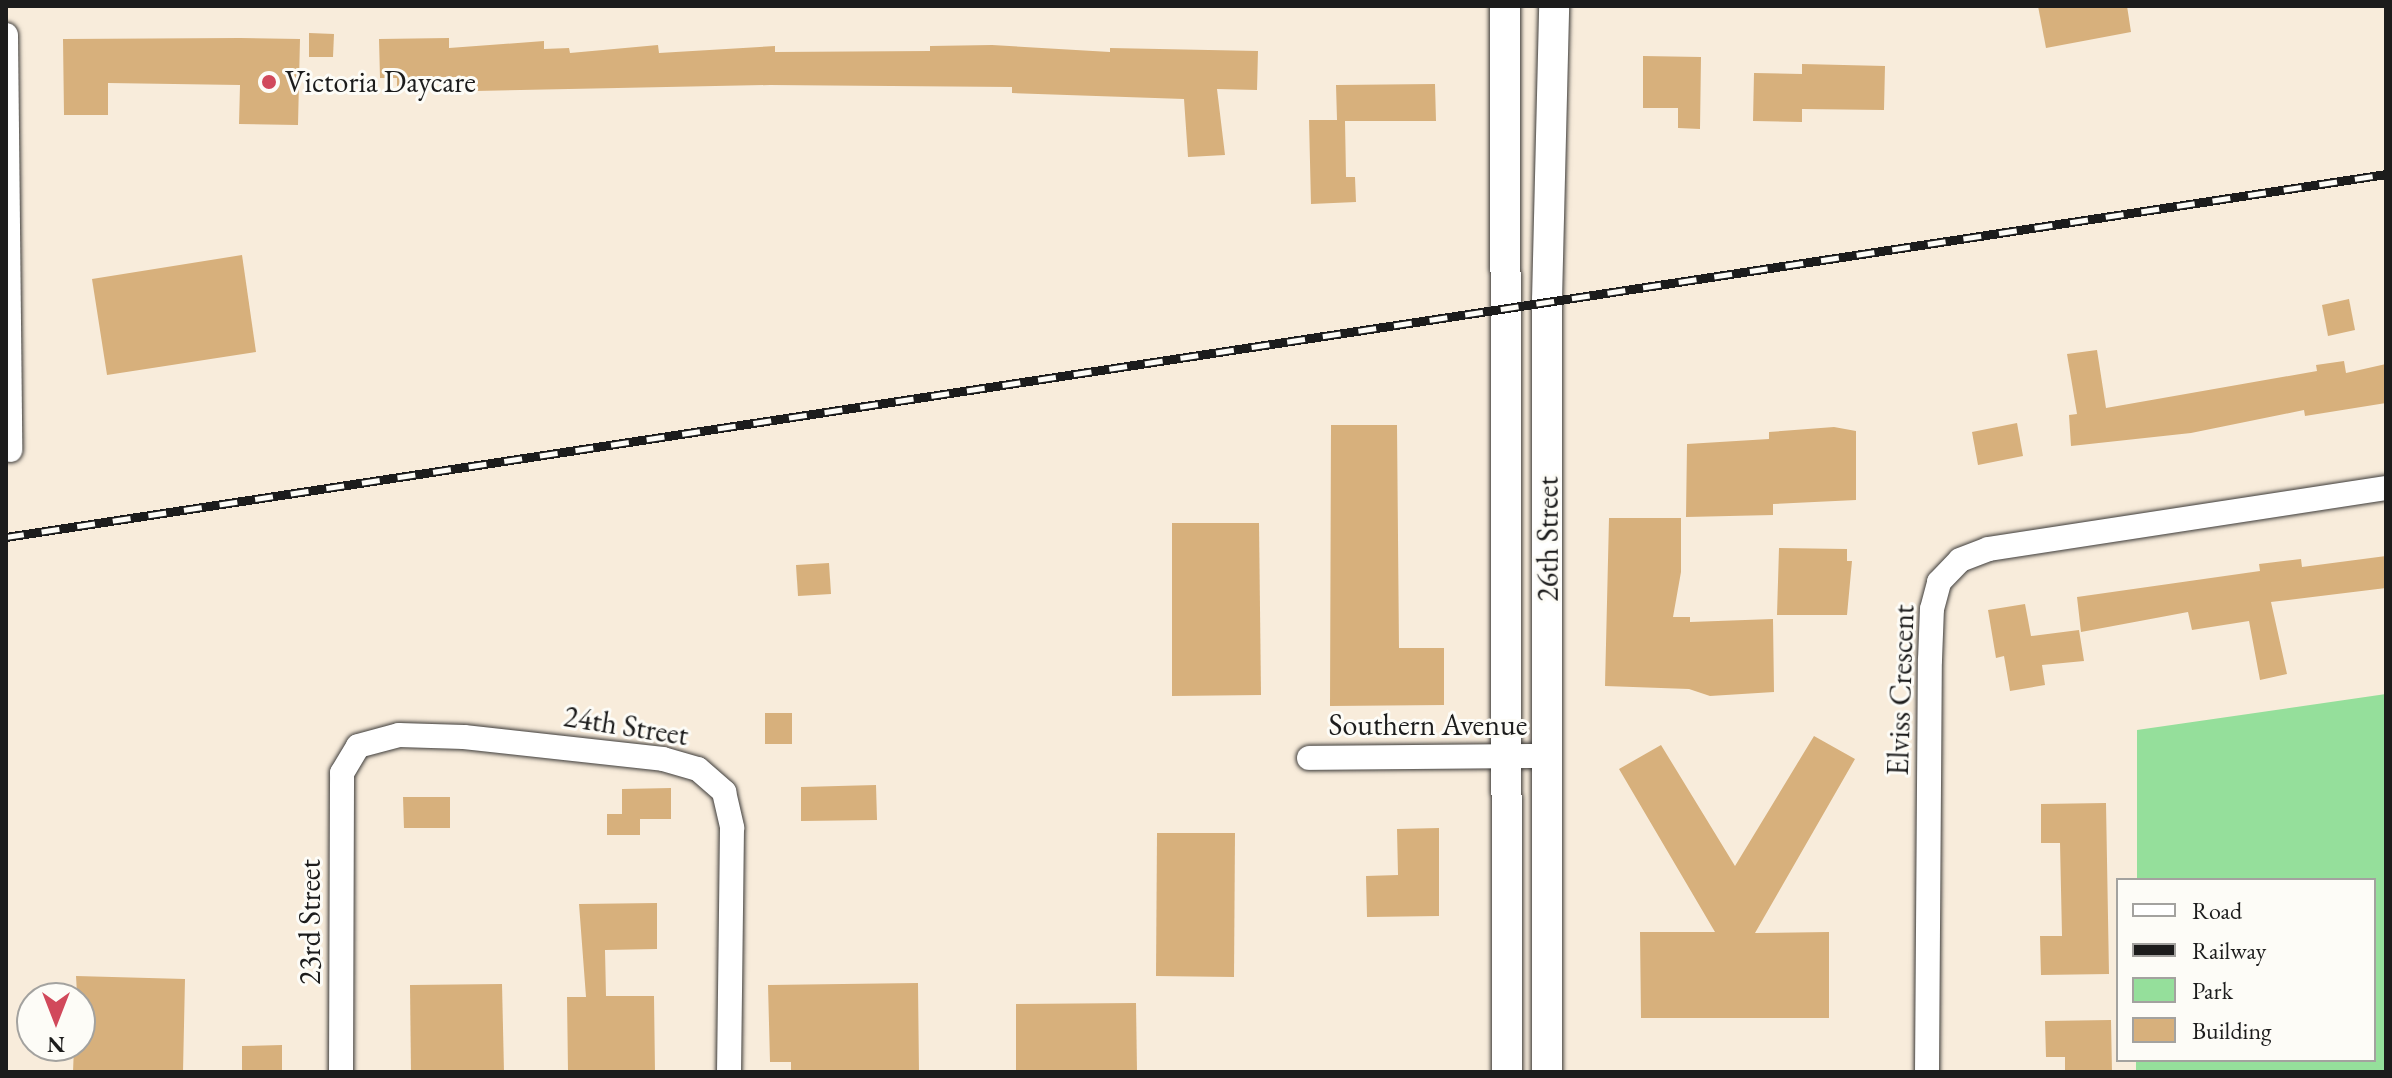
<!DOCTYPE html>
<html>
<head>
<meta charset="utf-8">
<style>
	body { margin:0 }
	#map { position:relative; width:2392px; height:1078px; overflow:hidden; background:#f8ecdb; font-family:"EB Garamond",serif }
	div>[style] { position:absolute }
	.green>* { inset:0; background:#95df9b }
	.building>* { inset:0; background:#d7b07c }
	.roads { filter:drop-shadow(0 0 2px #3d3b39) drop-shadow(0 0 2px #3d3b39) }
	.minor>* { height:24px; margin:-12px; padding:0 12px; transform-origin:12px; border-radius:12px; background:#fff }
	.tertiary>* { height:30px; margin:-15px; padding:0 15px; transform-origin:15px; border-radius:15px; background:#fff }
	.rail>* { height:9px; margin-top:-4.5px; transform-origin:0; background:repeating-linear-gradient(90deg,#fdfcf7 0 18px,#1c1c1c 0 36px); box-sizing:border-box; border-block:2px solid #1c1c1c }
	.dots>* { width:22px; height:22px; translate:-50% -50%; box-sizing:border-box; border:4px solid #fdfcf7; border-radius:50% }
	span { translate:-50% -50%; white-space:nowrap; text-align:center; line-height:1.15; -webkit-text-stroke:6px #fdfcf7; paint-order:stroke }
	.poi-label { font-size:30px; color:#1c1c1c }
	.left { translate:0 -50%; text-align:left }
	.street-label { font-size:30px; color:#1c1c1c }
	.frame { position:absolute; inset:0; border:8px solid #1c1c1c; pointer-events:none }
	.legend { position:absolute; left:2116px; top:878px; width:260px; height:184px; box-sizing:border-box; background:#fdfcf7; border:2px solid #a3a29f; margin:0; padding:10px 14px; list-style:none; font-size:24px; color:#1c1c1c }
	.legend li { display:flex; align-items:center; gap:16px; height:40px }
	.legend b { width:40px; border:2px solid #a3a29f }
	.north { position:absolute; left:16px; top:982px; width:80px; height:80px; box-sizing:border-box; background:#fdfcf7; border:2px solid #a3a29f; border-radius:50%; rotate:180deg; font-size:22px; font-weight:700; line-height:32px; text-align:center; color:#1c1c1c }
	.north::after { content:''; display:block; margin:auto; width:28px; height:36px; background:#d1495b; clip-path:polygon(50% 0,100% 100%,50% 72%,0 100%) }
</style>
</head>
<body>
<div id="map">
	<div class="green">
		<div style="clip-path:polygon(2386px 694px,2386px 1072px,2136px 1072px,2136px 1060px,2374px 1060px,2374px 880px,2137px 880px,2137px 730px)"></div>
	</div>
	<div class="building">
		<div style="clip-path:polygon(2038px 6px,2127px 6px,2131px 32px,2046px 48px)"></div>
		<div style="clip-path:polygon(309px 33px,334px 34px,333px 57px,309px 57px)"></div>
		<div style="clip-path:polygon(240px 38px,300px 39px,298px 125px,239px 124px,240px 85px,108px 83px,108px 115px,64px 115px,63px 39px)"></div>
		<div style="clip-path:polygon(449px 38px,449px 48px,544px 41px,544px 49px,569px 48px,570px 53px,658px 45px,659px 53px,775px 46px,775px 52px,930px 51px,930px 46px,992px 45px,1110px 52px,1110px 48px,1258px 51px,1257px 90px,1217px 89px,1225px 155px,1188px 157px,1184px 99px,1012px 93px,1012px 87px,770px 85px,475px 91px,475px 77px,428px 77px,428px 85px,397px 86px,397px 78px,380px 78px,379px 39px)"></div>
		<div style="clip-path:polygon(1643px 56px,1701px 57px,1700px 129px,1678px 128px,1678px 108px,1643px 108px)"></div>
		<div style="clip-path:polygon(1802px 64px,1885px 66px,1884px 110px,1802px 109px,1802px 122px,1753px 121px,1754px 73px,1802px 74px)"></div>
		<div style="clip-path:polygon(1435px 84px,1436px 121px,1345px 121px,1346px 177px,1355px 177px,1356px 202px,1311px 204px,1309px 120px,1337px 120px,1336px 85px)"></div>
		<div style="clip-path:polygon(242px 255px,256px 352px,107px 375px,92px 279px)"></div>
		<div style="clip-path:polygon(2349px 299px,2355px 330px,2328px 336px,2322px 305px)"></div>
		<div style="clip-path:polygon(2097px 350px,2106px 408px,2317px 371px,2316px 365px,2344px 361px,2346px 373px,2386px 364px,2386px 403px,2305px 416px,2304px 410px,2191px 433px,2071px 446px,2069px 415px,2077px 414px,2067px 354px)"></div>
		<div style="clip-path:polygon(2017px 423px,2023px 456px,1978px 465px,1972px 432px)"></div>
		<div style="clip-path:polygon(1331px 425px,1397px 425px,1399px 648px,1444px 648px,1444px 705px,1330px 706px)"></div>
		<div style="clip-path:polygon(1834px 427px,1856px 431px,1856px 500px,1773px 504px,1773px 515px,1686px 517px,1687px 444px,1769px 439px,1769px 432px)"></div>
		<div style="clip-path:polygon(1609px 518px,1681px 518px,1681px 572px,1673px 617px,1690px 617px,1690px 622px,1773px 619px,1774px 692px,1710px 696px,1689px 689px,1605px 686px)"></div>
		<div style="clip-path:polygon(1172px 523px,1259px 523px,1261px 695px,1172px 696px)"></div>
		<div style="clip-path:polygon(1779px 548px,1847px 549px,1847px 561px,1852px 561px,1847px 615px,1777px 615px)"></div>
		<div style="clip-path:polygon(2386px 556px,2386px 588px,2271px 602px,2287px 674px,2260px 680px,2249px 621px,2192px 630px,2188px 612px,2081px 632px,2077px 597px,2260px 571px,2259px 564px,2301px 559px,2302px 567px)"></div>
		<div style="clip-path:polygon(829px 563px,831px 594px,798px 596px,796px 565px)"></div>
		<div style="clip-path:polygon(2025px 604px,2031px 636px,2079px 630px,2084px 661px,2042px 665px,2045px 685px,2010px 691px,2004px 656px,1996px 658px,1988px 610px)"></div>
		<div style="clip-path:polygon(765px 713px,792px 713px,792px 744px,765px 744px)"></div>
		<div style="clip-path:polygon(1814px 736px,1855px 759px,1755px 933px,1829px 932px,1829px 1018px,1641px 1018px,1640px 932px,1715px 932px,1619px 769px,1661px 745px,1735px 866px)"></div>
		<div style="clip-path:polygon(876px 785px,877px 820px,801px 821px,801px 787px)"></div>
		<div style="clip-path:polygon(671px 788px,671px 819px,640px 819px,640px 835px,607px 835px,607px 814px,622px 814px,622px 789px)"></div>
		<div style="clip-path:polygon(403px 797px,450px 797px,450px 828px,404px 828px)"></div>
		<div style="clip-path:polygon(2106px 803px,2109px 974px,2041px 975px,2040px 936px,2062px 936px,2060px 843px,2041px 843px,2041px 804px)"></div>
		<div style="clip-path:polygon(1439px 828px,1439px 916px,1367px 917px,1366px 876px,1398px 875px,1397px 829px)"></div>
		<div style="clip-path:polygon(1157px 833px,1235px 833px,1234px 977px,1156px 976px)"></div>
		<div style="clip-path:polygon(657px 903px,657px 949px,605px 950px,606px 996px,654px 996px,655px 1072px,568px 1072px,567px 997px,586px 997px,579px 904px)"></div>
		<div style="clip-path:polygon(76px 976px,185px 979px,183px 1072px,73px 1072px,74px 1046px,80px 1046px)"></div>
		<div style="clip-path:polygon(918px 983px,919px 1072px,791px 1072px,791px 1062px,770px 1062px,768px 985px)"></div>
		<div style="clip-path:polygon(502px 984px,504px 1072px,411px 1072px,410px 985px)"></div>
		<div style="clip-path:polygon(1136px 1003px,1137px 1072px,1016px 1072px,1016px 1004px)"></div>
		<div style="clip-path:polygon(2111px 1020px,2112px 1072px,2065px 1072px,2065px 1057px,2046px 1057px,2045px 1021px)"></div>
		<div style="clip-path:polygon(282px 1045px,282px 1072px,242px 1072px,242px 1046px)"></div>
	</div>
	<div class="roads">
		<div class="minor">
			<div style="left:6px;top:35px;width:415px;rotate:89.4deg"></div>
			<div style="left:1309px;top:758px;width:238px;rotate:-0.5deg"></div>
			<div style="left:341px;top:1072px;width:299px;rotate:-89.8deg"></div>
			<div style="left:342px;top:773px;width:31px;rotate:-59deg"></div>
			<div style="left:358px;top:746px;width:42px;rotate:-15deg"></div>
			<div style="left:399px;top:735px;width:65px;rotate:1.8deg"></div>
			<div style="left:464px;top:737px;width:200px;rotate:6.3deg"></div>
			<div style="left:663px;top:759px;width:36px;rotate:16deg"></div>
			<div style="left:698px;top:769px;width:35px;rotate:41deg"></div>
			<div style="left:724px;top:792px;width:37px;rotate:77deg"></div>
			<div style="left:732px;top:828px;width:244px;rotate:90.7deg"></div>
			<div style="left:1927px;top:1072px;width:412px;rotate:-89.6deg"></div>
			<div style="left:1930px;top:660px;width:51px;rotate:-87.8deg"></div>
			<div style="left:1932px;top:609px;width:28px;rotate:-75deg"></div>
			<div style="left:1939px;top:582px;width:30px;rotate:-46deg"></div>
			<div style="left:1960px;top:560px;width:30px;rotate:-21deg"></div>
			<div style="left:1988px;top:549px;width:403px;rotate:-8.7deg"></div>
		</div>
		<div class="tertiary">
			<div style="left:1505px;top:6px;width:1066px;rotate:89.89deg"></div>
			<div style="left:1547px;top:1072px;width:772px;rotate:-90deg"></div>
			<div style="left:1547px;top:300px;width:294px;rotate:-88.6deg"></div>
		</div>
	</div>
	<div class="rail">
		<div style="left:6px;top:537px;width:2408px;rotate:-8.67deg"></div>
	</div>
	<div class="dots">
		<div style="left:269px;top:82px;background:#d1495b"></div>
	</div>
	<div class="poi-label">
		<span class="left" style="left:285px;top:82px">Victoria Daycare</span>
	</div>
	<div class="street-label">
		<span style="left:1548px;top:539px;rotate:-90deg">26th Street</span>
		<span style="left:1901px;top:690px;rotate:-88deg">Elviss Crescent</span>
		<span style="left:1428px;top:725px">Southern Avenue</span>
		<span style="left:626px;top:726px;rotate:9deg">24th Street</span>
		<span style="left:310px;top:922px;rotate:-90deg">23rd Street</span>
	</div>
	<div class="frame"></div>
	<ul class="legend">
	<li><b style="height:10px;background:#fff"></b>Road</li>
	<li><b style="height:10px;background:#1c1c1c"></b>Railway</li>
	<li><b style="height:22px;background:#95df9b"></b>Park</li>
	<li><b style="height:22px;background:#d7b07c"></b>Building</li>
	</ul>
	<div class="north">N</div>
</div>
</body>
</html>
